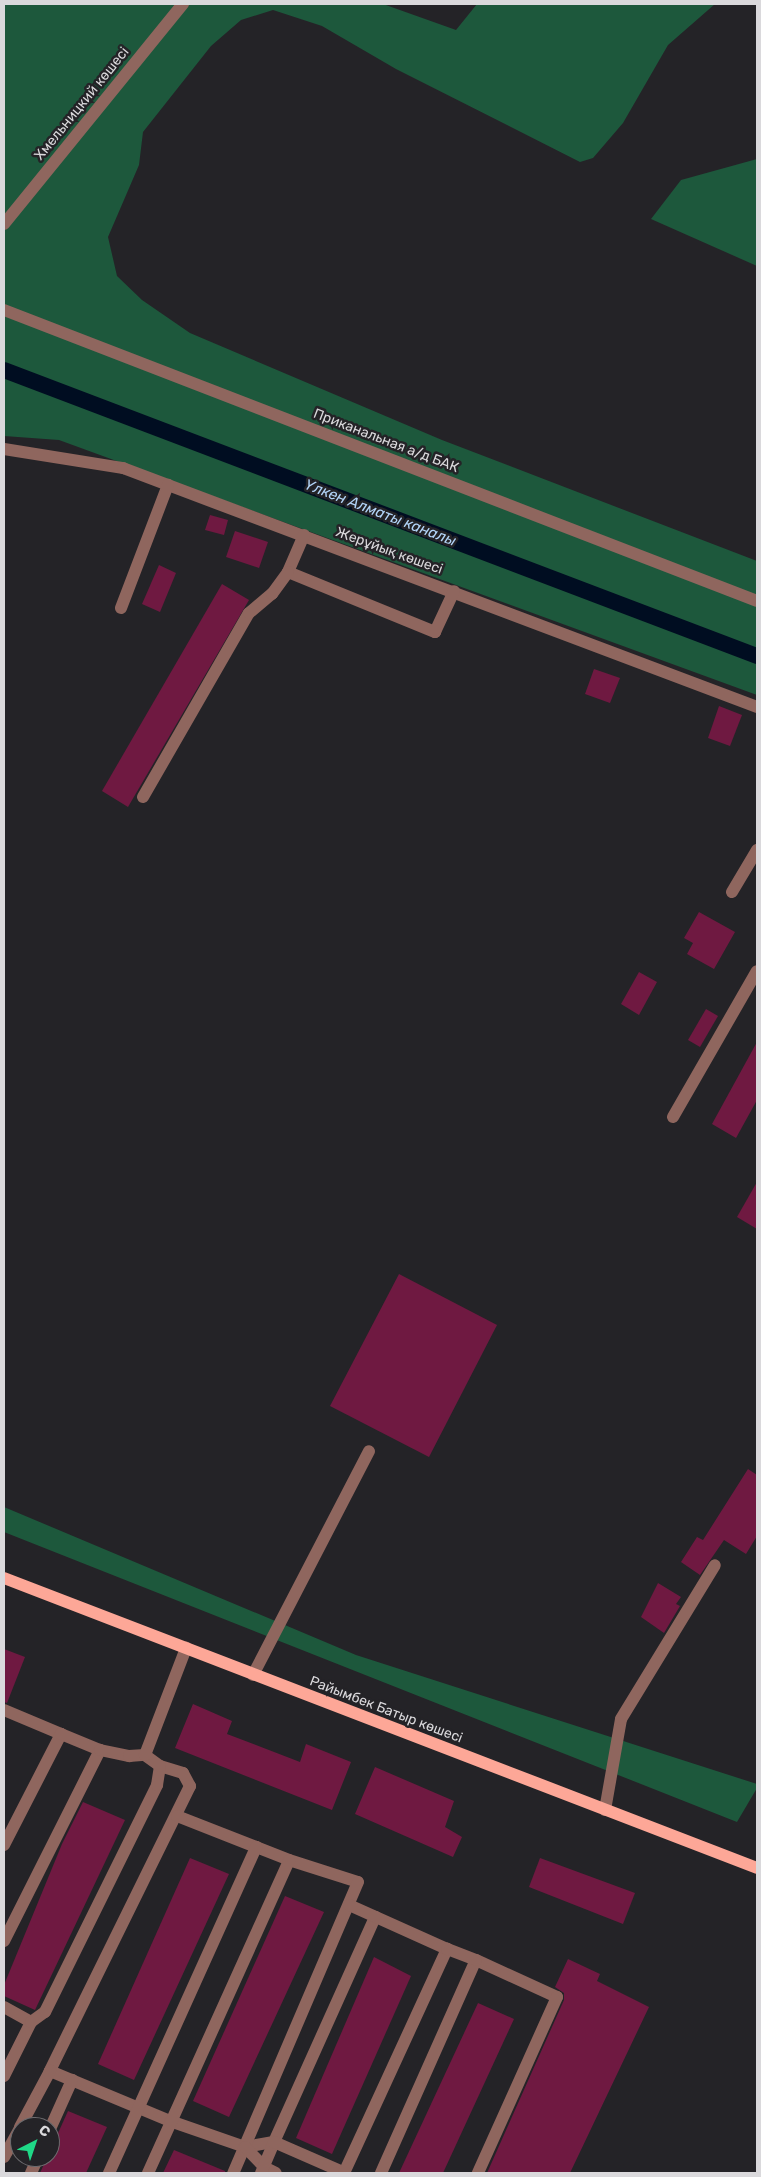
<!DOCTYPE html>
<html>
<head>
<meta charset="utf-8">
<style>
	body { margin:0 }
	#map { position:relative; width:761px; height:2177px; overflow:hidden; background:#242327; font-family:Rubik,sans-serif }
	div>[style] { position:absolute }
	.green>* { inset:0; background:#1d583c }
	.canal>* { height:16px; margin:-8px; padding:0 8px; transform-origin:8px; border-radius:8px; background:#000d21 }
	.building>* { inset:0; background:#6f1941 }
	.minor>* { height:12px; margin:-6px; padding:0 6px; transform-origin:6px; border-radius:6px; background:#8f665e }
	.major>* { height:12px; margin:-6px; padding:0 6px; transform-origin:6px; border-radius:6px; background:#fda797 }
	span { translate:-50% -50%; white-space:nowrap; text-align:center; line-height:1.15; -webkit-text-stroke:5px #242327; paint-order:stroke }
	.street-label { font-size:14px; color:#dad9dc }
	.water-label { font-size:15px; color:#b2d4f8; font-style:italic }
	.frame { position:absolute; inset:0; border:5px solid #dad9dc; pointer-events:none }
	.north { position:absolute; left:10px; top:2117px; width:50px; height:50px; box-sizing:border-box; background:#242327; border:1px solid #6d6c6f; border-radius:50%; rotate:41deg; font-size:14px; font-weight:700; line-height:20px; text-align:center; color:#dad9dc }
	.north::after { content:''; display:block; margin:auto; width:18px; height:22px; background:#1fd887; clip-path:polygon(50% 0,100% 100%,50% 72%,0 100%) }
</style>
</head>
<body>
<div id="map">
	<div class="green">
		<div style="clip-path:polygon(4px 4px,383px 4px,456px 30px,477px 4px,715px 4px,668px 45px,623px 123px,593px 158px,580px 162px,396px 69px,322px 26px,273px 10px,241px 20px,211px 46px,143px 132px,139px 165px,108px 237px,117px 276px,142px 300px,190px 333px,442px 440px,757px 561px,757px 695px,59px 440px,4px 436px)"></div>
		<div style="clip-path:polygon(757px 159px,757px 266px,651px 219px,681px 180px)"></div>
		<div style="clip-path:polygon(4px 1507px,356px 1655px,757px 1784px,757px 1788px,737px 1822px,4px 1532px)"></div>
	</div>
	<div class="canal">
		<div style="left:4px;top:370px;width:805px;rotate:20.8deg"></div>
	</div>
	<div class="building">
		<div style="clip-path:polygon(210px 515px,228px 520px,224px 535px,205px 530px)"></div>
		<div style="clip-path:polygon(235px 531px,268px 542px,259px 568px,226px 557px)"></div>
		<div style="clip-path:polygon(159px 565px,176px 573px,160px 612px,142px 604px)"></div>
		<div style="clip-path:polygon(222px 584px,249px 600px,128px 807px,102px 791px)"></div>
		<div style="clip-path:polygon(594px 669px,620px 678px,610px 703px,585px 694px)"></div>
		<div style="clip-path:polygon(719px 706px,742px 715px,730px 746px,708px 738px)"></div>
		<div style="clip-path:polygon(699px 912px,735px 932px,714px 969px,687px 954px,693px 943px,684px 938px)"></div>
		<div style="clip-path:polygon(639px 972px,657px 982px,639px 1015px,621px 1004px)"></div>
		<div style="clip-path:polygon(706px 1009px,718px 1016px,700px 1047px,688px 1040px)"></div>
		<div style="clip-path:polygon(757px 1042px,757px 1100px,736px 1138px,712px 1124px)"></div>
		<div style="clip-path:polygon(757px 1182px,757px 1229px,737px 1217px)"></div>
		<div style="clip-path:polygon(399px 1274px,497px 1325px,429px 1457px,330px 1406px)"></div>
		<div style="clip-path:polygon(748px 1469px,757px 1475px,757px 1536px,746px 1554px,724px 1540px,700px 1575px,681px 1562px,697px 1537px,703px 1540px)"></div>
		<div style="clip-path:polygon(658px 1583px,681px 1597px,676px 1604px,680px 1606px,664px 1633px,641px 1617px)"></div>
		<div style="clip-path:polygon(4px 1649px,25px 1657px,7px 1703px,4px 1702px)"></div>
		<div style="clip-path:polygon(193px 1704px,232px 1721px,227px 1734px,300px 1762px,306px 1744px,351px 1762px,332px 1810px,175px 1748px)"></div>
		<div style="clip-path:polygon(375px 1767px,454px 1801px,445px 1827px,462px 1837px,453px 1857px,355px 1814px)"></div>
		<div style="clip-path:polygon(83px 1802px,125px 1820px,35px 2010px,4px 1996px,4px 1985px,62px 1844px)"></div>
		<div style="clip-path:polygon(190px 1858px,229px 1874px,134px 2080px,98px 2064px)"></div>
		<div style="clip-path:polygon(540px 1858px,635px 1893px,623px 1924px,529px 1887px)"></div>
		<div style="clip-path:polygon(285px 1896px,324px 1912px,229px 2117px,193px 2101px)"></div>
		<div style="clip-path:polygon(374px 1957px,411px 1976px,332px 2154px,296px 2138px)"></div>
		<div style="clip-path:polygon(568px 1959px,600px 1974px,597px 1981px,649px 2007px,570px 2173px,487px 2173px,564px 2000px,564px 1993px,555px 1987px)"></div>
		<div style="clip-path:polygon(478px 2003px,514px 2019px,443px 2173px,399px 2173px)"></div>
		<div style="clip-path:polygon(68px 2111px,107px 2127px,86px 2173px,40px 2173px)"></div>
		<div style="clip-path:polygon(174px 2150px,225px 2171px,225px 2173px,163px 2173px)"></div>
	</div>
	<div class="minor">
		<div style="left:4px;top:224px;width:284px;rotate:-50.9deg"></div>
		<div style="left:4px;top:310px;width:807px;rotate:21.13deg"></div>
		<div style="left:4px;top:449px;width:121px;rotate:9.1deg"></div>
		<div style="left:123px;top:468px;width:678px;rotate:20.66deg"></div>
		<div style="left:304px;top:535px;width:40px;rotate:113.4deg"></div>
		<div style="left:288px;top:572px;width:159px;rotate:22.2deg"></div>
		<div style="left:435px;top:632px;width:45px;rotate:-65.1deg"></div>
		<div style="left:121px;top:608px;width:132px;rotate:-69.1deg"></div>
		<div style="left:143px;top:797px;width:212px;rotate:-60.1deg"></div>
		<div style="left:249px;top:613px;width:30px;rotate:-40deg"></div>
		<div style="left:272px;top:594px;width:27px;rotate:-54deg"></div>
		<div style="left:732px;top:892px;width:49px;rotate:-59.2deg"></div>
		<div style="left:673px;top:1117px;width:168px;rotate:-60.1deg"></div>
		<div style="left:253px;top:1675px;width:252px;rotate:-62.6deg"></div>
		<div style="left:4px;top:1710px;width:62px;rotate:22.8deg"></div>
		<div style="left:160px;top:1766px;width:24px;rotate:17deg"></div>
		<div style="left:183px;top:1773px;width:15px;rotate:62deg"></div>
		<div style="left:190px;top:1786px;width:318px;rotate:116.2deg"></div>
		<div style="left:50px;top:2071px;width:130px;rotate:22.6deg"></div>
		<div style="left:170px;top:2121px;width:79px;rotate:19.1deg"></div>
		<div style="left:245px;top:2147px;width:29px;rotate:-10deg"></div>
		<div style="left:274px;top:2142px;width:247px;rotate:-65.8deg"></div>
		<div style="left:605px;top:1810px;width:92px;rotate:-80deg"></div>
		<div style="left:621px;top:1719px;width:180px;rotate:-58.6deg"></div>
		<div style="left:177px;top:1816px;width:120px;rotate:21.4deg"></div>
		<div style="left:289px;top:1860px;width:72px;rotate:17.7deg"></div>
		<div style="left:358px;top:1882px;width:317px;rotate:113.2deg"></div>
		<div style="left:4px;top:1845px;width:125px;rotate:-62.8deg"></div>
		<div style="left:61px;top:1734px;width:42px;rotate:22.3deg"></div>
		<div style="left:4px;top:1941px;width:214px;rotate:-63.3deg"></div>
		<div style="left:100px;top:1750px;width:30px;rotate:12deg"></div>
		<div style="left:129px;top:1756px;width:16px;rotate:-4deg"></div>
		<div style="left:476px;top:1960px;width:89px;rotate:24.6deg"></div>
		<div style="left:557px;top:1997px;width:193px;rotate:114.2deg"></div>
		<div style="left:4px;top:2007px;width:31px;rotate:29deg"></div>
		<div style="left:4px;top:2076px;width:60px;rotate:-63.4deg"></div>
		<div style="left:31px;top:2022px;width:17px;rotate:-36deg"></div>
		<div style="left:45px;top:2012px;width:253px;rotate:-63.7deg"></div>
		<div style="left:157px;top:1785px;width:19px;rotate:-81deg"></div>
		<div style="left:160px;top:1766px;width:19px;rotate:-144deg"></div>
		<div style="left:145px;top:1755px;width:115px;rotate:-69deg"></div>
		<div style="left:20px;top:2127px;width:64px;rotate:-61.8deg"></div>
		<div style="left:50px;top:2129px;width:54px;rotate:-65.8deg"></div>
		<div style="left:245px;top:2147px;width:28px;rotate:46deg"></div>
		<div style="left:264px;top:2167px;width:13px;rotate:27deg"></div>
		<div style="left:4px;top:2157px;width:33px;rotate:-61deg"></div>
		<div style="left:31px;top:2173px;width:17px;rotate:-66deg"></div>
		<div style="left:109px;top:2173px;width:358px;rotate:-65.7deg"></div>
		<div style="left:148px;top:2173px;width:343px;rotate:-65.7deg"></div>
		<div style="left:261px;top:2173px;width:34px;rotate:-67deg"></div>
		<div style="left:274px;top:2142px;width:77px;rotate:23.6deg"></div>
		<div style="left:344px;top:2173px;width:247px;rotate:-65.3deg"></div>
		<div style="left:447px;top:1949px;width:107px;rotate:-155.8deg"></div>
		<div style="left:381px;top:2173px;width:233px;rotate:-66deg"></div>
		<div style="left:476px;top:1960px;width:31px;rotate:-159deg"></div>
	</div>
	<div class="major">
		<div style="left:4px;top:1578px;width:807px;rotate:21.06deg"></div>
	</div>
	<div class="street-label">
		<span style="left:82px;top:104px;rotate:-51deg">Хмельницкий көшесі</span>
		<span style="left:386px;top:441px;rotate:21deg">Приканальная а/д БАК</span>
		<span style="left:389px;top:551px;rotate:20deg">Жерұйық көшесі</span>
		<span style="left:386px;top:1710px;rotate:21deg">Райымбек Батыр көшесі</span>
	</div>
	<div class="water-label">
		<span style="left:380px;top:513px;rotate:21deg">Үлкен Алматы каналы</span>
	</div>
	<div class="frame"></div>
	<div class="north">С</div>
</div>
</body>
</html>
